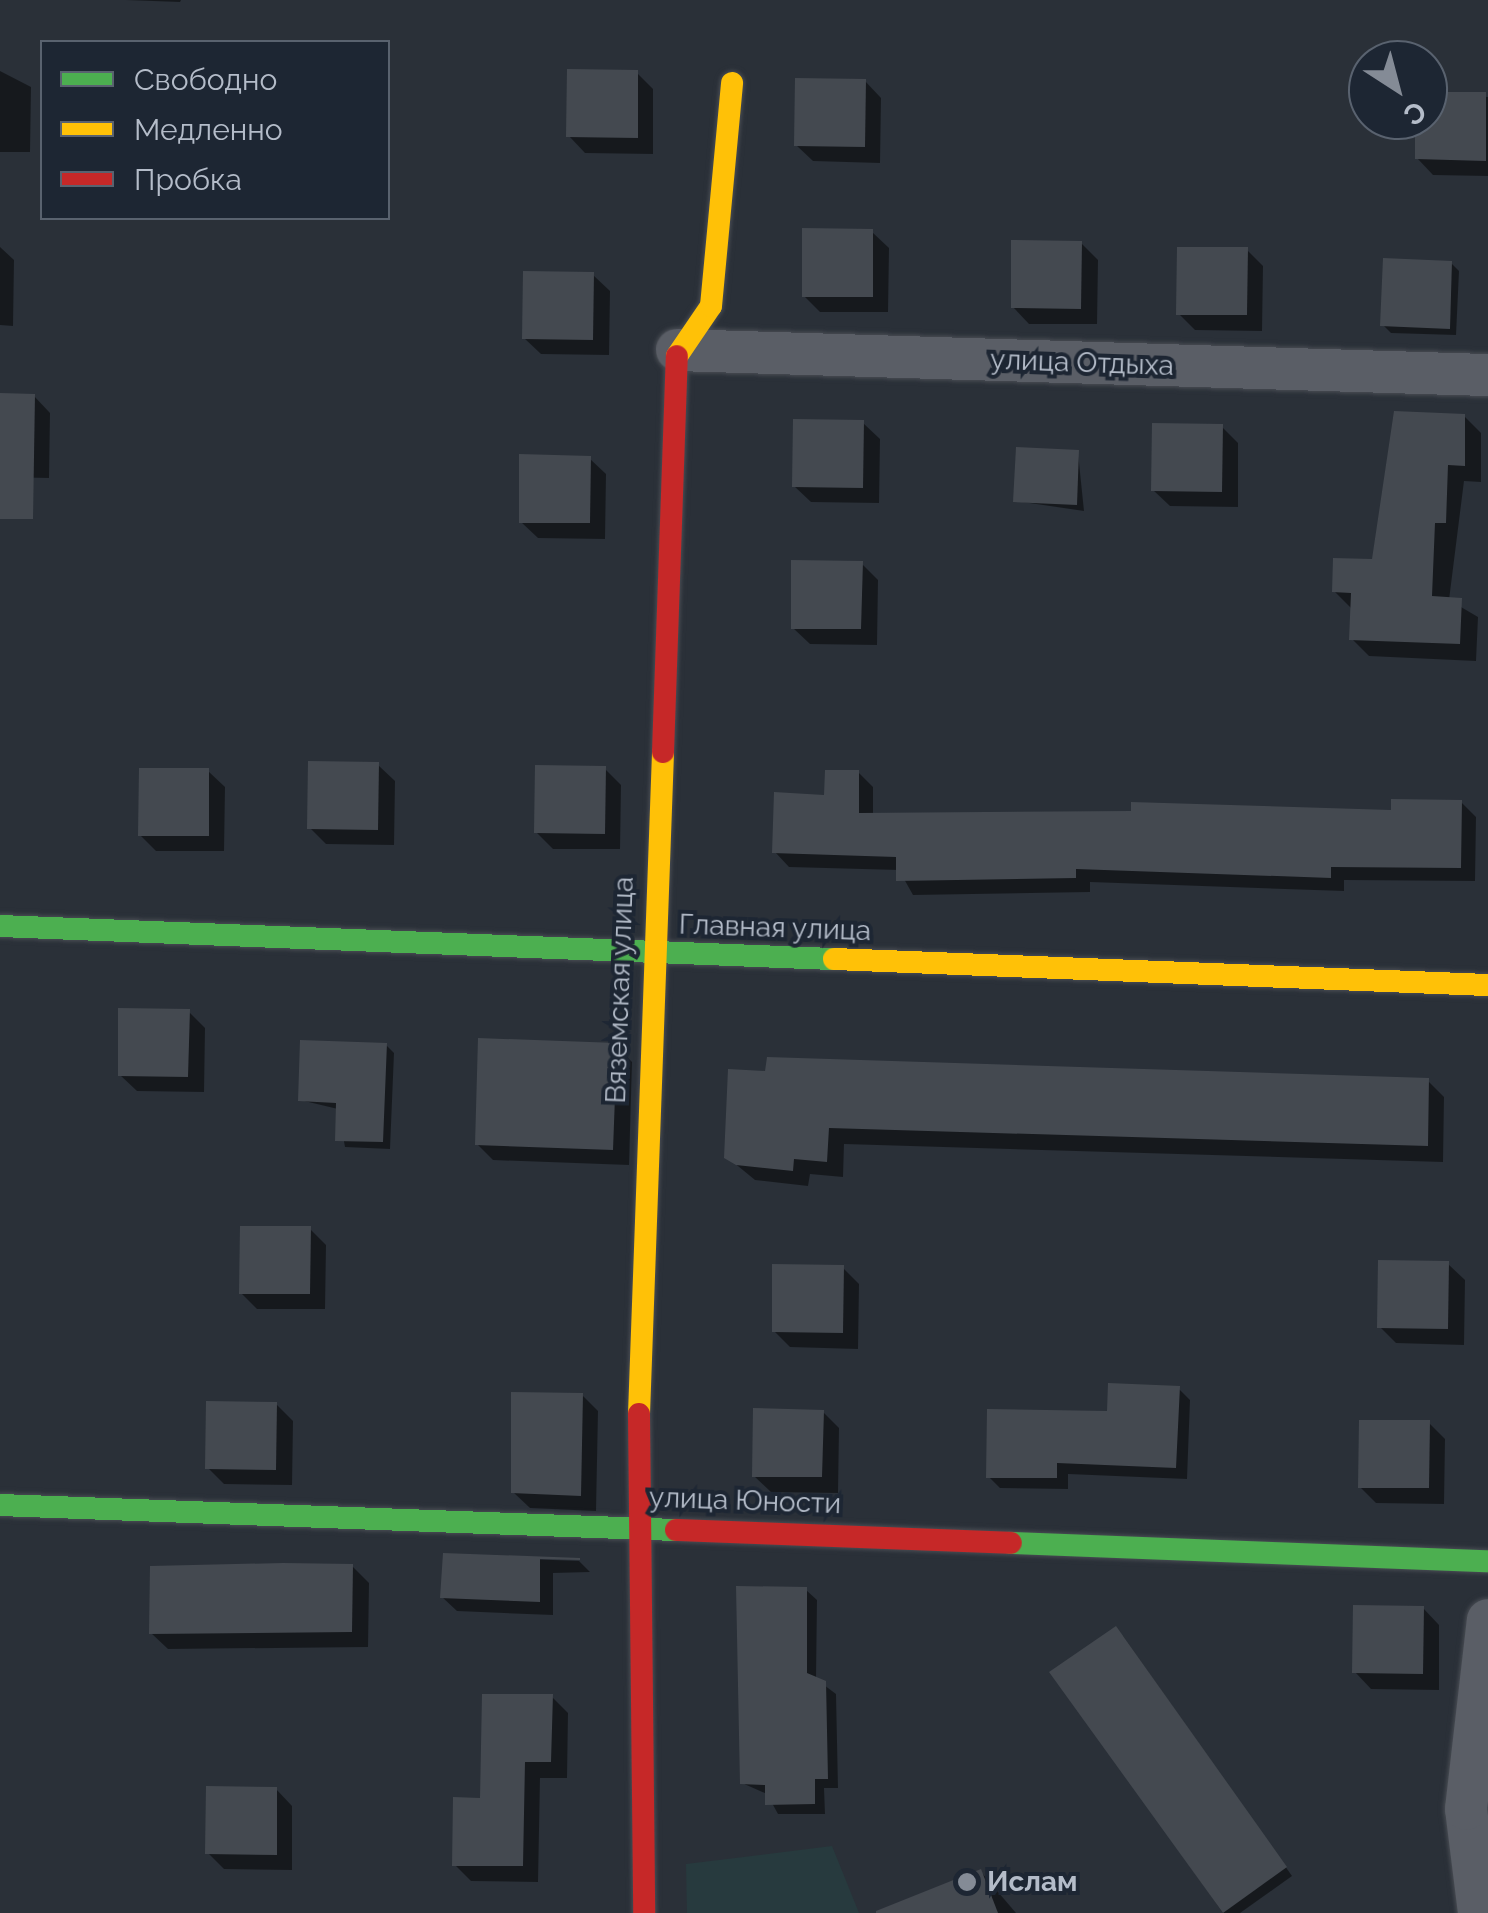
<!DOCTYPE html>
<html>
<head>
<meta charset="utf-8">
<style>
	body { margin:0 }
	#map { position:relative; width:1488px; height:1913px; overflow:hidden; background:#2a3038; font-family:Raleway,sans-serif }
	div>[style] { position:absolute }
	.green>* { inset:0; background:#273a3e }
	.shadow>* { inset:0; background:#0007 }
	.building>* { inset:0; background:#444950 }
	.roads { filter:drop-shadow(0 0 2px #484c53) drop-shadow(0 0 2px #484c53) }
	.street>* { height:42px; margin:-21px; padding:0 21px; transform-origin:21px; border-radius:21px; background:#5a5e66 }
	.fast>* { height:22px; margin:-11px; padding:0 11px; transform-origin:11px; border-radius:11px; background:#4caf50 }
	.slow>* { height:22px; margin:-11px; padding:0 11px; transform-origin:11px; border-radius:11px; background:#ffc107 }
	.jam>* { height:22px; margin:-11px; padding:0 11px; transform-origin:11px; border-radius:11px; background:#c62828 }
	.dots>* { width:28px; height:28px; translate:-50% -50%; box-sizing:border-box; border:5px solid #1d2633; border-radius:50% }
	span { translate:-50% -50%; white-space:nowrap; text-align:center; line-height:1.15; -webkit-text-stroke:8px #1d2633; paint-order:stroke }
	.street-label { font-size:28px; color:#b4bcc9 }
	.poi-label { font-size:28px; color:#b4bcc9; font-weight:700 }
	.left { translate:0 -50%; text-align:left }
	.legend { position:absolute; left:40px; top:40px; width:350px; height:180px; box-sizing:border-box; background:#1d2633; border:2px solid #59626f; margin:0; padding:12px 18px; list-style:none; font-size:30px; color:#b4bcc9 }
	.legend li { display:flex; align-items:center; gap:20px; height:50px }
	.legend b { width:50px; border:2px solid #59626f }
	.north { position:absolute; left:1348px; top:40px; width:100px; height:100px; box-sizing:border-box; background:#1d2633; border:2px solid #59626f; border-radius:50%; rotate:144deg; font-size:28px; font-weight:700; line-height:40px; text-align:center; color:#b4bcc9 }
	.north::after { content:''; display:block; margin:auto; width:35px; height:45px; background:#848b96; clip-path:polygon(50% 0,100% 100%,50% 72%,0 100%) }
</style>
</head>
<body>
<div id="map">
	<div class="green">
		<div style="clip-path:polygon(832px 1846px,859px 1913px,687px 1913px,686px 1864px)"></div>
	</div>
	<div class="shadow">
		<div style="clip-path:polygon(126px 0,181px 0,180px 2px)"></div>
		<div style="clip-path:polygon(0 71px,31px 87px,30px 152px,0 152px)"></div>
		<div style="clip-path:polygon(637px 73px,653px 89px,653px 154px,585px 153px,569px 136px)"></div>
		<div style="clip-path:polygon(865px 81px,881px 98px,880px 163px,813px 161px,796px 145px)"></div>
		<div style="clip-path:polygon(1428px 94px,1488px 97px,1488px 176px,1433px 175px,1417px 158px)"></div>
		<div style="clip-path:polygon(872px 232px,889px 248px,888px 312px,820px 312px,804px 296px)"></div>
		<div style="clip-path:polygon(1081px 243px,1098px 260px,1097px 324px,1029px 324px,1013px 307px)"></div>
		<div style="clip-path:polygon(0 247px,14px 260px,13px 326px,0 325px)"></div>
		<div style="clip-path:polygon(1247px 250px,1263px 266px,1262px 331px,1195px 330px,1179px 314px)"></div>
		<div style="clip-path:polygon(1451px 263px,1459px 271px,1456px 335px,1391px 333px,1383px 325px)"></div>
		<div style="clip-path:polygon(593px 275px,610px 291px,609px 355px,541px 354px,524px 338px)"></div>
		<div style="clip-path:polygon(0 395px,34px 396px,50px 413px,49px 478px,0 477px)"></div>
		<div style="clip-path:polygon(1464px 416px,1481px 433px,1481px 482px,1464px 481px,1449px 600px,1478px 617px,1476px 661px,1369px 656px,1352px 639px,1353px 610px,1334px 591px,1374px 561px)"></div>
		<div style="clip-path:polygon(863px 423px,880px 439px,879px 503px,811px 502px,794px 486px)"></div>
		<div style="clip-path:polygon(1222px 427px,1238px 443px,1238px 507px,1170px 506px,1153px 490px)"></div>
		<div style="clip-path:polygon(1078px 453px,1084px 511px,1016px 501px)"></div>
		<div style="clip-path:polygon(589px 458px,606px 474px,605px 539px,538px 538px,521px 522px)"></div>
		<div style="clip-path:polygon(862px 564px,878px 580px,877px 645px,810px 644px,793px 628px)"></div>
		<div style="clip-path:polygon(378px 765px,395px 781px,394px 845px,326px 844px,310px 828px)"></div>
		<div style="clip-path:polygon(605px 769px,621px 785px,620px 849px,553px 849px,536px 832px)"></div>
		<div style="clip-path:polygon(208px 771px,225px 787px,224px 851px,156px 851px,140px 835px)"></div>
		<div style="clip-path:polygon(858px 772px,873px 787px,873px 815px,1394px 813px,1461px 802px,1476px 817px,1475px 881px,1344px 880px,1344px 891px,1090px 882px,1090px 892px,913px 895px,899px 870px,789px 867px,775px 852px)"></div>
		<div style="clip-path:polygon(188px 1011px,205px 1028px,204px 1092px,137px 1091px,120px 1075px)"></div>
		<div style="clip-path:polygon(386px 1045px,394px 1053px,390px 1149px,345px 1147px,338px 1109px,300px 1100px)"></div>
		<div style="clip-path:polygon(616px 1046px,632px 1062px,629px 1165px,493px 1160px,477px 1144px)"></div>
		<div style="clip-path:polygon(731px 1072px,1428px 1081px,1444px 1097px,1443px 1162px,844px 1144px,843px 1177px,810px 1174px,808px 1186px,755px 1180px,727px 1157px)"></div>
		<div style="clip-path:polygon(310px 1229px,326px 1245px,325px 1309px,257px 1309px,241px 1293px)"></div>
		<div style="clip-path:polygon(1448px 1264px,1465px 1280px,1464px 1345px,1396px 1343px,1380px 1327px)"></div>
		<div style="clip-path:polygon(843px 1268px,859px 1284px,858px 1349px,790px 1347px,774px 1331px)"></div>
		<div style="clip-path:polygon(1179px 1389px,1190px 1400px,1187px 1479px,1068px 1474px,1068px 1489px,1000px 1488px,989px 1477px)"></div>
		<div style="clip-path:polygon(582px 1395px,598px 1411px,596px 1511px,530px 1508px,513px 1492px)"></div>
		<div style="clip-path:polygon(276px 1404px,293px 1421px,292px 1485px,224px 1484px,208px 1468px)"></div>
		<div style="clip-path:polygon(823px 1412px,839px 1428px,838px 1493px,771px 1492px,754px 1476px)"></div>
		<div style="clip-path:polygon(1429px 1423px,1445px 1439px,1444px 1504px,1376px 1503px,1360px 1487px)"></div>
		<div style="clip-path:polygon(445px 1556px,579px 1561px,590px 1572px,553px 1573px,553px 1615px,457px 1611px,442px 1597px)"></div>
		<div style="clip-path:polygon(352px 1566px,369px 1583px,368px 1647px,168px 1649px,151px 1633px)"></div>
		<div style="clip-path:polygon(806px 1590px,817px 1600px,816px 1679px,836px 1694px,838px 1788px,824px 1788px,825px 1814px,778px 1814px,767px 1794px,742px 1783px)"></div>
		<div style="clip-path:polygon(1423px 1608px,1439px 1625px,1439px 1690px,1371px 1689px,1355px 1672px)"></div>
		<div style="clip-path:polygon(1123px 1636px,1292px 1876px,1240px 1913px,1223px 1913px,1053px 1673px)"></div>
		<div style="clip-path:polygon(552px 1697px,568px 1713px,567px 1778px,540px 1778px,538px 1882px,471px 1881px,455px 1865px,482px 1800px)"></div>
		<div style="clip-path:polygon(276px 1789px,292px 1806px,292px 1870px,224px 1869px,208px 1853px)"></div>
		<div style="clip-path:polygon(981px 1872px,1016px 1913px,925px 1913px)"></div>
	</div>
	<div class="building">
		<div style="clip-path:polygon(567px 69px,638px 70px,638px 138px,566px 137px)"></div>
		<div style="clip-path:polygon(795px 78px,866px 79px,865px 147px,794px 146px)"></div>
		<div style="clip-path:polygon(1428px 92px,1486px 92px,1486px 161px,1415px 159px,1415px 120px,1428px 120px)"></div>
		<div style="clip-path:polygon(802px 228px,873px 229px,873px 297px,802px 297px)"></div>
		<div style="clip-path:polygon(1011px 240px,1082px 241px,1081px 309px,1011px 308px)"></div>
		<div style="clip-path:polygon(1177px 247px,1248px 247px,1247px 315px,1176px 315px)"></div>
		<div style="clip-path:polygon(1383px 258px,1452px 261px,1450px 329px,1380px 326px)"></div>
		<div style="clip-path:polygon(523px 271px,594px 272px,593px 340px,522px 339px)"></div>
		<div style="clip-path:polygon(0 393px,35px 394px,33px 519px,0 519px)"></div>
		<div style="clip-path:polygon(1394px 411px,1465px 414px,1465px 466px,1448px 465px,1446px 523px,1435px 523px,1432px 596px,1462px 598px,1460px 644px,1349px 640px,1351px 593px,1332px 592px,1333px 558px,1372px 559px)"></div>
		<div style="clip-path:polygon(793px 419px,864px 420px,863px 488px,792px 487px)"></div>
		<div style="clip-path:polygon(1152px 423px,1223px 424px,1222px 492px,1151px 491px)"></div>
		<div style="clip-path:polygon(1016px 447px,1079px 450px,1077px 505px,1013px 502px)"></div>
		<div style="clip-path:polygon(519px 454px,591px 456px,590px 523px,519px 523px)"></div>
		<div style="clip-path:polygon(791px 560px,863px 561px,861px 629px,791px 629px)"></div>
		<div style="clip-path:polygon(308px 761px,379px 762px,378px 830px,307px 829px)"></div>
		<div style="clip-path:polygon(535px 765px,606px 766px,605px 834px,534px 833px)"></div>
		<div style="clip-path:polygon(139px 768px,209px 768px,209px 836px,138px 836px)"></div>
		<div style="clip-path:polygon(825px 770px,859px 770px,859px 813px,1131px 811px,1131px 802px,1391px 810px,1391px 799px,1462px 800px,1461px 868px,1331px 867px,1331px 878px,1076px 869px,1076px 878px,896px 881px,896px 857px,772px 853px,774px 792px,824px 795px)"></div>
		<div style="clip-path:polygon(118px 1008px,190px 1009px,188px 1077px,118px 1076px)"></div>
		<div style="clip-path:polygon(478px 1038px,617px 1043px,613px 1150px,475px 1145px)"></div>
		<div style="clip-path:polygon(300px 1040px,387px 1043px,383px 1142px,335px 1141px,336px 1103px,298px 1101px)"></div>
		<div style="clip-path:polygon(767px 1057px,1429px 1078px,1428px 1146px,829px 1128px,827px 1162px,794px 1159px,793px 1171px,736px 1165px,724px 1158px,728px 1069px,765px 1071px)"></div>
		<div style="clip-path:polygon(240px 1226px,311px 1226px,310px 1294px,239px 1294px)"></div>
		<div style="clip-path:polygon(1378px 1260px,1449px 1261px,1448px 1329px,1377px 1328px)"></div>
		<div style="clip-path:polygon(772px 1264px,844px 1265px,843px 1333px,772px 1332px)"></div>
		<div style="clip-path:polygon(1108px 1383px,1180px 1386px,1176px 1468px,1057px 1463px,1057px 1478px,986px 1478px,987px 1409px,1107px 1411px)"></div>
		<div style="clip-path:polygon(511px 1392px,583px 1393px,581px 1496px,511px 1493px)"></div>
		<div style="clip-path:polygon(206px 1401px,277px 1402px,276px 1470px,205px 1469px)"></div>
		<div style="clip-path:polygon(753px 1408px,824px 1410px,822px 1477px,752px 1477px)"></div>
		<div style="clip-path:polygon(1359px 1420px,1430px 1420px,1429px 1488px,1358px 1488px)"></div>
		<div style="clip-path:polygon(443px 1553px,580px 1558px,580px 1560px,540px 1559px,540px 1602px,440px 1598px)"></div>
		<div style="clip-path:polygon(283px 1563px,353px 1564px,352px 1632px,149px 1634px,150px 1566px)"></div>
		<div style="clip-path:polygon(736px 1586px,807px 1587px,807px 1673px,826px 1681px,828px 1779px,815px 1779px,815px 1804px,765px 1805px,765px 1785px,740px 1784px)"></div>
		<div style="clip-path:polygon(1353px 1605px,1424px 1606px,1423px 1674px,1352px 1673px)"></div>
		<div style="clip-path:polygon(1116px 1626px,1287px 1867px,1223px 1913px,1049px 1672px)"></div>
		<div style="clip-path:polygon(482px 1694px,553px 1694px,551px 1762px,525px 1762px,523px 1866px,452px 1866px,453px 1797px,480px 1798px)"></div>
		<div style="clip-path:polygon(206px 1786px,277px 1787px,277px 1855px,205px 1854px)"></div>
		<div style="clip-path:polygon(981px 1869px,998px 1913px,876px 1913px,876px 1911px)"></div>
	</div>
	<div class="roads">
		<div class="street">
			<div style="left:677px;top:350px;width:811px;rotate:1.77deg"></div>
			<div style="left:1479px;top:1913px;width:105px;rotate:-97.1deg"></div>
			<div style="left:1466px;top:1809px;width:190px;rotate:-83.4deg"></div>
		</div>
		<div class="fast">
			<div style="left:0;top:926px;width:835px;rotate:2.27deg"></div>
			<div style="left:0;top:1505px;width:676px;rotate:2.12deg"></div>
			<div style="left:1011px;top:1543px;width:477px;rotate:2.2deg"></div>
		</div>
		<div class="slow">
			<div style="left:677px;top:356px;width:60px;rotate:-55.8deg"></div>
			<div style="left:711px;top:306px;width:224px;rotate:-84.6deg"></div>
			<div style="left:834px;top:959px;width:655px;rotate:2.28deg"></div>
			<div style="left:639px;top:1414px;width:662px;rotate:-87.92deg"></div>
		</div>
		<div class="jam">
			<div style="left:663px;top:752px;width:396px;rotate:-88deg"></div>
			<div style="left:639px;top:1414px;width:499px;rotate:89.4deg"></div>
			<div style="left:676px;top:1530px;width:335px;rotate:2.2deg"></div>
		</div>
	</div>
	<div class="dots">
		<div style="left:967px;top:1882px;background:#848b96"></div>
	</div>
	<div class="street-label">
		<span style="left:1082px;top:363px;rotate:2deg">улица Отдыха</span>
		<span style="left:775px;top:928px;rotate:2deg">Главная улица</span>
		<span style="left:620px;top:990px;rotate:-88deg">Вяземская улица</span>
		<span style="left:745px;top:1501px;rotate:2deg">улица Юности</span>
	</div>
	<div class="poi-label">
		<span class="left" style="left:987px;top:1882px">Ислам</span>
	</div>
	<ul class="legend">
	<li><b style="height:12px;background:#4caf50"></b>Свободно</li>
	<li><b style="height:12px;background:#ffc107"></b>Медленно</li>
	<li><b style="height:12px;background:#c62828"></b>Пробка</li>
	</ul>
	<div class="north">С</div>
</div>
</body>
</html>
